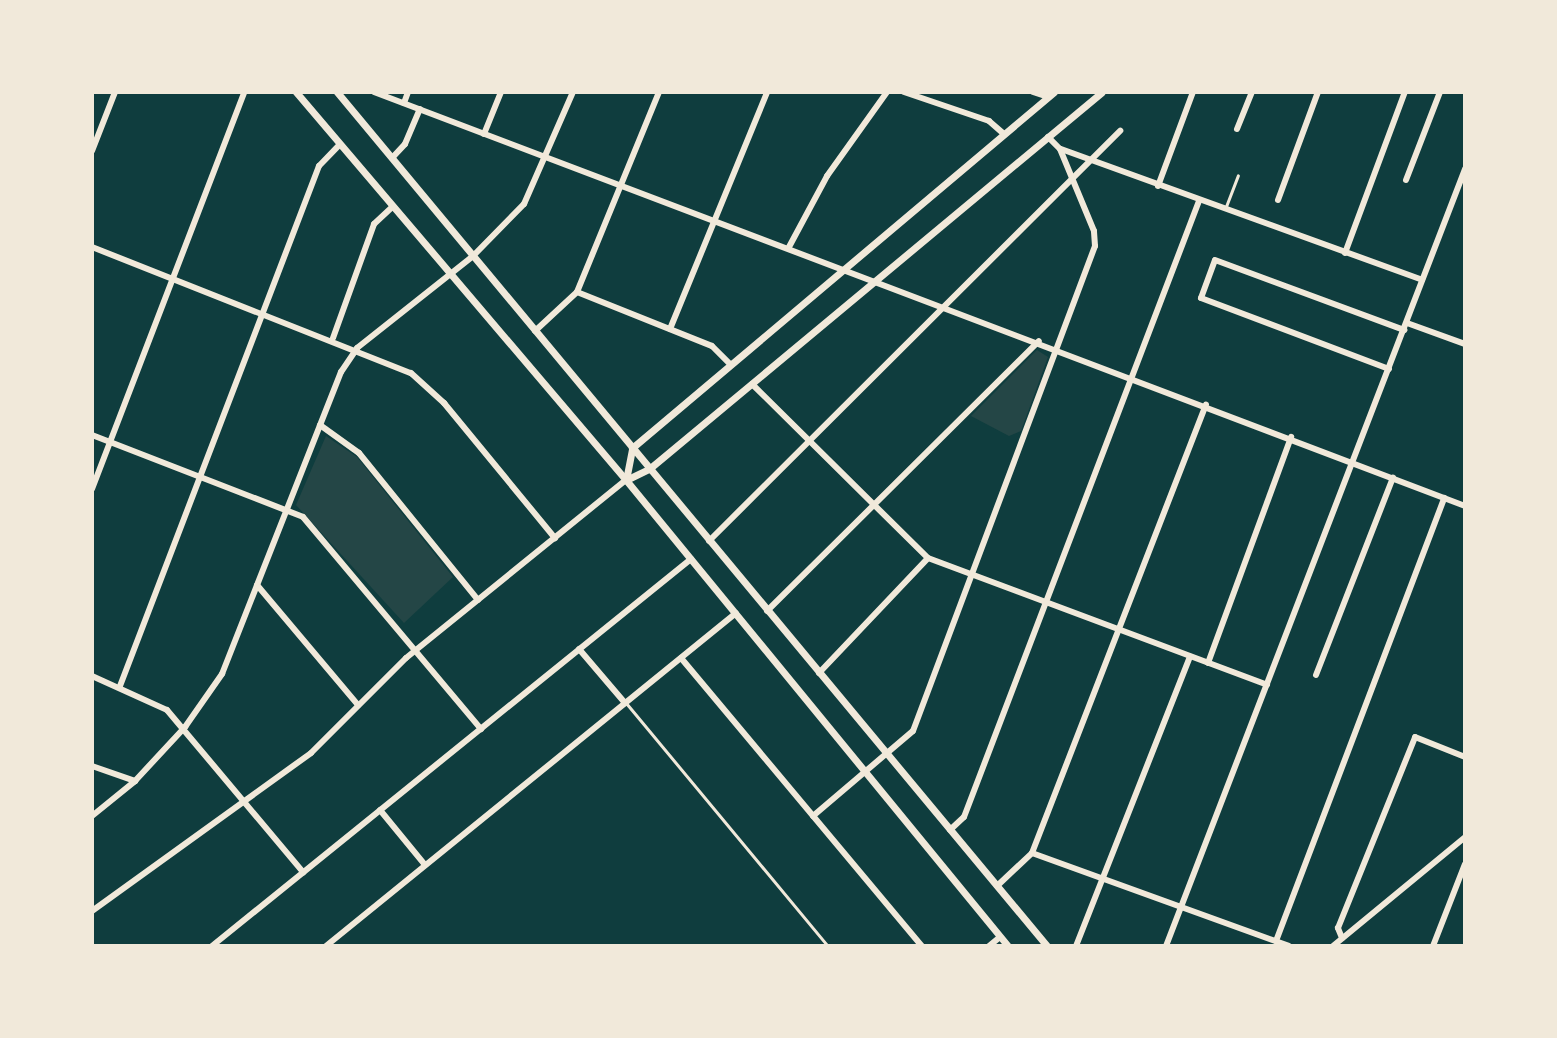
<!DOCTYPE html>
<html>
<head>
<meta charset="utf-8">
<style>
	body { margin:0 }
	#map { position:relative; width:1557px; height:1038px; overflow:hidden; background:#0f3d3e; font-family:"Roboto Condensed",sans-serif }
	div>[style] { position:absolute }
	.green>* { inset:0; background:#244646 }
	.service>* { height:3px; margin:-1.5px; padding:0 1.5px; transform-origin:1.5px; border-radius:1.5px; background:#f1e9da }
	.minor>* { height:6px; margin:-3px; padding:0 3px; transform-origin:3px; border-radius:3px; background:#f1e9da }
	.tertiary>* { height:7px; margin:-3.5px; padding:0 3.5px; transform-origin:3.5px; border-radius:3.5px; background:#f1e9da }
	span { translate:-50% -50%; white-space:nowrap; text-align:center; line-height:1.15; -webkit-text-stroke:6px #f1e9da; paint-order:stroke }
	.frame { position:absolute; inset:0; border:94px solid #f1e9da; pointer-events:none }
</style>
</head>
<body>
<div id="map">
	<div class="green">
		<div style="clip-path:polygon(1037px 350px,1048px 357px,1021px 431px,1009px 436px,971px 416px)"></div>
		<div style="clip-path:polygon(326px 436px,357px 457px,453px 577px,404px 623px,296px 505px)"></div>
	</div>
	<div class="service">
		<div style="left:1225px;top:209px;width:36px;rotate:-69deg"></div>
		<div style="left:626px;top:703px;width:316px;rotate:50.3deg"></div>
	</div>
	<div class="minor">
		<div style="left:374px;top:92px;width:1167px;rotate:20.78deg"></div>
		<div style="left:904px;top:92px;width:90px;rotate:18.8deg"></div>
		<div style="left:989px;top:121px;width:20px;rotate:41deg"></div>
		<div style="left:1033px;top:92px;width:16px;rotate:18deg"></div>
		<div style="left:404px;top:103px;width:12px;rotate:-70deg"></div>
		<div style="left:1237px;top:129px;width:40px;rotate:-68deg"></div>
		<div style="left:484px;top:134px;width:45px;rotate:-68deg"></div>
		<div style="left:1061px;top:149px;width:384px;rotate:19.9deg"></div>
		<div style="left:92px;top:151px;width:63px;rotate:-68.7deg"></div>
		<div style="left:392px;top:158px;width:19px;rotate:-47deg"></div>
		<div style="left:405px;top:144px;width:38px;rotate:-67deg"></div>
		<div style="left:1406px;top:180px;width:94px;rotate:-68.9deg"></div>
		<div style="left:1158px;top:186px;width:100px;rotate:-69.6deg"></div>
		<div style="left:1278px;top:200px;width:115px;rotate:-69.7deg"></div>
		<div style="left:92px;top:247px;width:343px;rotate:21.6deg"></div>
		<div style="left:411px;top:373px;width:45px;rotate:42.3deg"></div>
		<div style="left:444px;top:403px;width:175px;rotate:50.6deg"></div>
		<div style="left:789px;top:247px;width:81px;rotate:-61.8deg"></div>
		<div style="left:827px;top:176px;width:103px;rotate:-54.5deg"></div>
		<div style="left:1345px;top:253px;width:172px;rotate:-69.6deg"></div>
		<div style="left:577px;top:292px;width:145px;rotate:21.8deg"></div>
		<div style="left:712px;top:346px;width:27px;rotate:45deg"></div>
		<div style="left:1407px;top:323px;width:62px;rotate:19.9deg"></div>
		<div style="left:670px;top:329px;width:256px;rotate:-67.7deg"></div>
		<div style="left:535px;top:331px;width:57px;rotate:-42.9deg"></div>
		<div style="left:577px;top:292px;width:216px;rotate:-67.7deg"></div>
		<div style="left:333px;top:338px;width:121px;rotate:-70.2deg"></div>
		<div style="left:374px;top:224px;width:26px;rotate:-43deg"></div>
		<div style="left:1389px;top:369px;width:201px;rotate:-159.3deg"></div>
		<div style="left:1201px;top:298px;width:40px;rotate:-69.8deg"></div>
		<div style="left:1215px;top:260px;width:202px;rotate:20.3deg"></div>
		<div style="left:752px;top:384px;width:247px;rotate:44.7deg"></div>
		<div style="left:928px;top:558px;width:362px;rotate:20.5deg"></div>
		<div style="left:320px;top:425px;width:48px;rotate:35.7deg"></div>
		<div style="left:359px;top:453px;width:189px;rotate:51deg"></div>
		<div style="left:92px;top:435px;width:226px;rotate:21.2deg"></div>
		<div style="left:303px;top:517px;width:277px;rotate:50deg"></div>
		<div style="left:92px;top:489px;width:425px;rotate:-69deg"></div>
		<div style="left:709px;top:541px;width:581px;rotate:-44.93deg"></div>
		<div style="left:257px;top:585px;width:157px;rotate:49.9deg"></div>
		<div style="left:767px;top:611px;width:383px;rotate:-44.8deg"></div>
		<div style="left:579px;top:649px;width:71px;rotate:49.6deg"></div>
		<div style="left:681px;top:658px;width:376px;rotate:50.1deg"></div>
		<div style="left:1208px;top:663px;width:241px;rotate:-69.8deg"></div>
		<div style="left:819px;top:673px;width:158px;rotate:-46.5deg"></div>
		<div style="left:1316px;top:675px;width:212px;rotate:-68.7deg"></div>
		<div style="left:92px;top:676px;width:82px;rotate:24.4deg"></div>
		<div style="left:167px;top:710px;width:212px;rotate:50deg"></div>
		<div style="left:120px;top:686px;width:557px;rotate:-69.06deg"></div>
		<div style="left:319px;top:166px;width:30px;rotate:-46deg"></div>
		<div style="left:92px;top:766px;width:46px;rotate:19.2deg"></div>
		<div style="left:380px;top:810px;width:71px;rotate:50.7deg"></div>
		<div style="left:92px;top:816px;width:55px;rotate:-39.1deg"></div>
		<div style="left:135px;top:781px;width:74px;rotate:-47.2deg"></div>
		<div style="left:185px;top:727px;width:65px;rotate:-55.1deg"></div>
		<div style="left:222px;top:674px;width:325px;rotate:-68.5deg"></div>
		<div style="left:341px;top:372px;width:29px;rotate:-56deg"></div>
		<div style="left:357px;top:348px;width:148px;rotate:-38.4deg"></div>
		<div style="left:473px;top:256px;width:73px;rotate:-45.6deg"></div>
		<div style="left:524px;top:204px;width:122px;rotate:-66.4deg"></div>
		<div style="left:813px;top:816px;width:131px;rotate:-40.4deg"></div>
		<div style="left:913px;top:731px;width:518px;rotate:-69.43deg"></div>
		<div style="left:1095px;top:246px;width:15px;rotate:-94deg"></div>
		<div style="left:1094px;top:231px;width:89px;rotate:-112.5deg"></div>
		<div style="left:1060px;top:149px;width:17px;rotate:-135deg"></div>
		<div style="left:950px;top:830px;width:19px;rotate:-43deg"></div>
		<div style="left:964px;top:817px;width:659px;rotate:-69.12deg"></div>
		<div style="left:1032px;top:853px;width:273px;rotate:19.9deg"></div>
		<div style="left:997px;top:886px;width:48px;rotate:-43.3deg"></div>
		<div style="left:1032px;top:853px;width:481px;rotate:-68.8deg"></div>
		<div style="left:92px;top:911px;width:270px;rotate:-35.8deg"></div>
		<div style="left:311px;top:753px;width:134px;rotate:-45deg"></div>
		<div style="left:406px;top:658px;width:283px;rotate:-39deg"></div>
		<div style="left:1342px;top:938px;width:11px;rotate:-112deg"></div>
		<div style="left:1338px;top:928px;width:206px;rotate:-68deg"></div>
		<div style="left:1415px;top:737px;width:54px;rotate:21.8deg"></div>
		<div style="left:1276px;top:941px;width:474px;rotate:-69.2deg"></div>
		<div style="left:212px;top:946px;width:616px;rotate:-38.94deg"></div>
		<div style="left:326px;top:946px;width:528px;rotate:-39.08deg"></div>
		<div style="left:989px;top:946px;width:14px;rotate:-39deg"></div>
		<div style="left:1076px;top:946px;width:311px;rotate:-68.5deg"></div>
		<div style="left:1166px;top:946px;width:833px;rotate:-68.95deg"></div>
		<div style="left:1333px;top:946px;width:171px;rotate:-39.5deg"></div>
		<div style="left:1433px;top:946px;width:88px;rotate:-68.7deg"></div>
	</div>
	<div class="tertiary">
		<div style="left:296px;top:92px;width:509px;rotate:49.62deg"></div>
		<div style="left:626px;top:480px;width:603px;rotate:50.66deg"></div>
		<div style="left:337px;top:92px;width:1111px;rotate:50.26deg"></div>
		<div style="left:626px;top:480px;width:25px;rotate:-26deg"></div>
		<div style="left:649px;top:469px;width:589px;rotate:-39.77deg"></div>
		<div style="left:626px;top:480px;width:33px;rotate:-79deg"></div>
		<div style="left:632px;top:448px;width:552px;rotate:-40.15deg"></div>
	</div>
	<div class="frame"></div>
</div>
</body>
</html>
